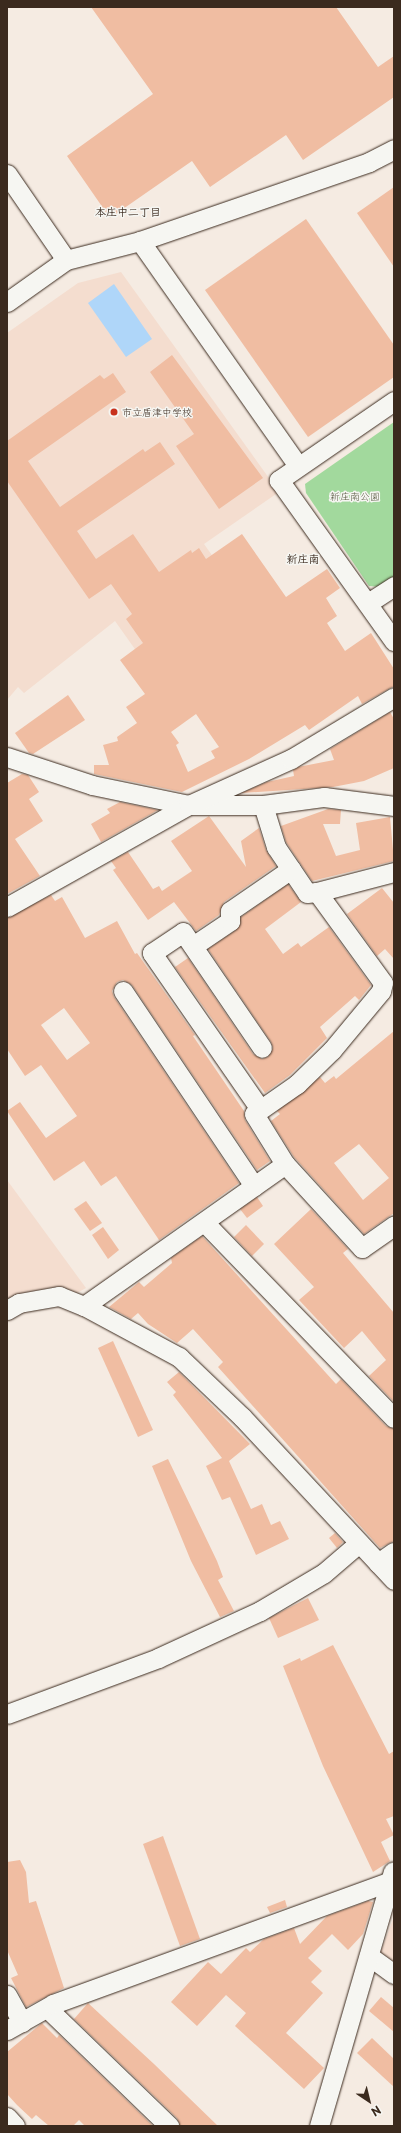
<!DOCTYPE html>
<html>
<head>
<meta charset="utf-8">
<style>
	body { margin:0 }
	#map { position:relative; width:401px; height:2133px; overflow:hidden; background:#f5ebe2; font-family:"Playpen Sans","Klee One",sans-serif }
	div>[style] { position:absolute }
	.built>* { inset:0; background:#f4ddcf }
	.green>* { inset:0; background:#a2d99d }
	.water>* { inset:0; background:#afd6f9 }
	.building>* { inset:0; background:#f0bda2 }
	.roads { filter:drop-shadow(0 0 1px #3b2a1e) drop-shadow(0 0 1px #3b2a1e) }
	.minor>* { height:19px; margin:-9.5px; padding:0 9.5px; transform-origin:9.5px; border-radius:9.5px; background:#f6f6f2 }
	.dots>* { width:11px; height:11px; translate:-50% -50%; box-sizing:border-box; border:2px solid #f6f6f2; border-radius:50% }
	span { translate:-50% -50%; white-space:nowrap; text-align:center; line-height:1.15; -webkit-text-stroke:3px #f6f6f2; paint-order:stroke }
	.poi-label { font-size:10px; color:#3b2a1e }
	.left { translate:0 -50%; text-align:left }
	.park-label { font-size:10px; color:#55563e }
	.neighbourhood-label { font-size:11px; color:#3b2a1e; font-weight:700 }
	.frame { position:absolute; inset:0; border:8px solid #3b2a1e; pointer-events:none }
	.north { position:absolute; left:349px; top:2081px; width:40px; height:40px; -webkit-text-stroke:3px #f6f6f2; paint-order:stroke; rotate:145deg; font-size:11px; font-weight:700; line-height:16px; text-align:center; color:#3b2a1e }
	.north::after { content:''; display:block; margin:auto; width:14px; height:18px; background:#3b2a1e; clip-path:polygon(50% 0,100% 100%,50% 72%,0 100%) }
</style>
</head>
<body>
<div id="map">
	<div class="built">
		<div style="clip-path:polygon(121px 272px,279px 492px,204px 544px,251px 610px,154px 676px,115px 621px,24px 693px,18px 687px,7px 700px,7px 333px,78px 283px)"></div>
		<div style="clip-path:polygon(7px 1180px,86px 1288px,77px 1293px,40px 1291px,7px 1303px)"></div>
		<div style="clip-path:polygon(394px 1917px,394px 1970px,378px 1958px)"></div>
	</div>
	<div class="green">
		<div style="clip-path:polygon(394px 422px,394px 579px,382px 587px,369px 586px,306px 493px,305px 484px)"></div>
	</div>
	<div class="water">
		<div style="clip-path:polygon(114px 284px,152px 339px,126px 357px,88px 303px)"></div>
	</div>
	<div class="building">
		<div style="clip-path:polygon(91px 7px,336px 7px,378px 67px,394px 56px,394px 97px,303px 160px,286px 135px,210px 187px,192px 161px,110px 218px,67px 156px,153px 94px)"></div>
		<div style="clip-path:polygon(394px 187px,394px 267px,357px 213px)"></div>
		<div style="clip-path:polygon(306px 219px,394px 345px,394px 377px,308px 437px,205px 290px)"></div>
		<div style="clip-path:polygon(172px 355px,263px 478px,219px 509px,176px 446px,194px 434px,150px 372px)"></div>
		<div style="clip-path:polygon(evenodd,113px 373px,126px 392px,28px 461px,60px 507px,143px 449px,145px 452px,160px 442px,175px 464px,77px 531px,96px 559px,133px 534px,159px 572px,191px 550px,192px 553px,199px 548px,206px 559px,242px 534px,286px 597px,327px 569px,340px 588px,326px 598px,337px 616px,327px 623px,345px 651px,371px 633px,394px 669px,394px 686px,362px 704px,358px 696px,309px 730px,305px 725px,249px 759px,182px 792px,94px 774px,94px 765px,109px 765px,103px 745px,118px 741px,117px 737px,137px 723px,126px 707px,145px 694px,120px 660px,143px 643px,126px 619px,132px 614px,111px 584px,89px 599px,7px 481px,7px 441px,100px 375px,104px 379px,113px 373px,196px 714px,219px 747px,211px 751px,215px 758px,188px 772px,176px 745px,179px 743px,171px 732px,196px 714px)"></div>
		<div style="clip-path:polygon(68px 695px,85px 720px,33px 754px,29px 753px,15px 733px)"></div>
		<div style="clip-path:polygon(390px 712px,394px 719px,394px 768px,364px 781px,333px 787px,241px 793px,267px 782px,294px 776px,293px 770px,298px 767px,334px 760px,330px 749px)"></div>
		<div style="clip-path:polygon(22px 774px,28px 775px,39px 792px,29px 799px,43px 821px,15px 839px,40px 876px,7px 894px,7px 783px)"></div>
		<div style="clip-path:polygon(120px 802px,158px 810px,101px 842px,91px 824px,110px 813px,107px 809px)"></div>
		<div style="clip-path:polygon(328px 809px,341px 810px,340px 824px,323px 824px,336px 856px,360px 850px,356px 823px,390px 817px,394px 861px,312px 881px,286px 842px,281px 826px)"></div>
		<div style="clip-path:polygon(209px 816px,246px 867px,241px 841px,259px 828px,266px 850px,276px 866px,224px 902px,219px 915px,196px 931px,174px 902px,148px 920px,113px 870px,116px 868px,111px 861px,128px 852px,153px 889px,159px 886px,162px 891px,192px 871px,171px 841px)"></div>
		<div style="clip-path:polygon(288px 884px,301px 902px,265px 929px,283px 954px,298px 943px,301px 947px,329px 927px,371px 985px,359px 1000px,355px 996px,320px 1027px,327px 1038px,290px 1075px,265px 1093px,175px 967px,188px 958px,253px 1054px,262px 1059px,268px 1057px,273px 1048px,271px 1042px,208px 949px,236px 930px,241px 917px)"></div>
		<div style="clip-path:polygon(382px 888px,394px 903px,394px 959px,385px 949px,377px 956px,347px 914px)"></div>
		<div style="clip-path:polygon(evenodd,51px 895px,55px 901px,62px 897px,85px 938px,117px 921px,135px 954px,137px 953px,195px 1035px,193px 1036px,244px 1111px,245px 1120px,270px 1161px,257px 1170px,132px 985px,123px 980px,117px 982px,112px 991px,114px 997px,239px 1183px,159px 1240px,116px 1176px,101px 1186px,84px 1161px,54px 1181px,7px 1111px,20px 1102px,46px 1138px,77px 1116px,41px 1065px,25px 1076px,7px 1049px,7px 918px,51px 895px,64px 1008px,90px 1043px,67px 1060px,41px 1025px,64px 1008px)"></div>
		<div style="clip-path:polygon(evenodd,394px 1031px,394px 1213px,364px 1234px,294px 1157px,271px 1121px,280px 1114px,277px 1111px,320px 1077px,325px 1083px,334px 1076px,336px 1079px,394px 1031px,359px 1144px,389px 1178px,363px 1200px,334px 1163px,359px 1144px)"></div>
		<div style="clip-path:polygon(257px 1197px,263px 1206px,247px 1218px,240px 1209px)"></div>
		<div style="clip-path:polygon(86px 1201px,102px 1223px,90px 1231px,74px 1209px)"></div>
		<div style="clip-path:polygon(311px 1209px,348px 1249px,343px 1253px,394px 1313px,394px 1402px,369px 1376px,386px 1360px,362px 1331px,344px 1348px,299px 1300px,314px 1287px,274px 1244px)"></div>
		<div style="clip-path:polygon(246px 1225px,264px 1244px,252px 1256px,234px 1237px)"></div>
		<div style="clip-path:polygon(103px 1227px,119px 1250px,108px 1259px,92px 1235px)"></div>
		<div style="clip-path:polygon(202px 1236px,336px 1384px,341px 1379px,386px 1426px,394px 1429px,394px 1541px,380px 1548px,218px 1367px,223px 1362px,193px 1329px,177px 1343px,148px 1324px,138px 1313px,131px 1319px,109px 1307px,139px 1282px,144px 1287px,172px 1263px,171px 1258px)"></div>
		<div style="clip-path:polygon(113px 1341px,153px 1430px,138px 1437px,98px 1348px)"></div>
		<div style="clip-path:polygon(179px 1372px,250px 1444px,229px 1461px,251px 1509px,262px 1504px,271px 1525px,280px 1521px,289px 1539px,256px 1555px,230px 1497px,222px 1500px,206px 1466px,222px 1458px,173px 1395px,176px 1392px,167px 1382px)"></div>
		<div style="clip-path:polygon(168px 1459px,217px 1561px,223px 1577px,218px 1580px,234px 1611px,220px 1617px,191px 1561px,152px 1466px)"></div>
		<div style="clip-path:polygon(335px 1533px,343px 1542px,337px 1548px,329px 1538px)"></div>
		<div style="clip-path:polygon(308px 1598px,319px 1620px,278px 1638px,269px 1618px)"></div>
		<div style="clip-path:polygon(333px 1645px,389px 1754px,394px 1751px,394px 1816px,386px 1819px,394px 1835px,381px 1842px,390px 1861px,373px 1872px,323px 1766px,283px 1666px,300px 1658px,301px 1661px)"></div>
		<div style="clip-path:polygon(163px 1836px,200px 1939px,180px 1946px,143px 1844px)"></div>
		<div style="clip-path:polygon(20px 1860px,26px 1872px,29px 1903px,36px 1901px,64px 1988px,26px 2007px,11px 1978px,18px 1975px,7px 1950px,7px 1862px)"></div>
		<div style="clip-path:polygon(285px 1900px,287px 1907px,270px 1913px,267px 1907px)"></div>
		<div style="clip-path:polygon(368px 1901px,373px 1902px,363px 1934px,348px 1950px,332px 1934px,308px 1958px,322px 1971px,311px 1982px,323px 1993px,286px 2033px,324px 2068px,304px 2089px,235px 2026px,246px 2013px,226px 1995px,197px 2026px,171px 2002px,208px 1962px,221px 1974px,246px 1948px,250px 1952px,264px 1939px,294px 1928px,300px 1944px,327px 1916px)"></div>
		<div style="clip-path:polygon(381px 1997px,394px 2008px,394px 2032px,369px 2011px)"></div>
		<div style="clip-path:polygon(88px 2003px,154px 2064px,218px 2126px,180px 2126px,177px 2118px,74px 2019px)"></div>
		<div style="clip-path:polygon(42px 2023px,57px 2038px,59px 2035px,153px 2126px,85px 2126px,79px 2120px,73px 2126px,49px 2126px,36px 2115px,32px 2119px,17px 2105px,7px 2094px,7px 2052px)"></div>
		<div style="clip-path:polygon(372px 2038px,394px 2059px,394px 2087px,357px 2053px)"></div>
	</div>
	<div class="roads">
		<div class="minor">
			<div style="left:7px;top:174px;width:104px;rotate:55.5deg"></div>
			<div style="left:140px;top:241px;width:275px;rotate:54.9deg"></div>
			<div style="left:7px;top:302px;width:72px;rotate:-35.4deg"></div>
			<div style="left:66px;top:260px;width:76px;rotate:-14.4deg"></div>
			<div style="left:140px;top:241px;width:242px;rotate:-19deg"></div>
			<div style="left:369px;top:162px;width:28px;rotate:-27deg"></div>
			<div style="left:394px;top:401px;width:140px;rotate:145.5deg"></div>
			<div style="left:279px;top:480px;width:198px;rotate:54.5deg"></div>
			<div style="left:368px;top:603px;width:31px;rotate:-33deg"></div>
			<div style="left:7px;top:757px;width:89px;rotate:18.2deg"></div>
			<div style="left:92px;top:785px;width:99px;rotate:11.7deg"></div>
			<div style="left:189px;top:805px;width:74px"></div>
			<div style="left:263px;top:805px;width:62px;rotate:-7.5deg"></div>
			<div style="left:324px;top:797px;width:71px;rotate:7.3deg"></div>
			<div style="left:263px;top:805px;width:44px;rotate:72.8deg"></div>
			<div style="left:276px;top:847px;width:55px;rotate:56deg"></div>
			<div style="left:307px;top:893px;width:10px;rotate:-6deg"></div>
			<div style="left:317px;top:892px;width:112px;rotate:54deg"></div>
			<div style="left:383px;top:983px;width:8px;rotate:104deg"></div>
			<div style="left:381px;top:991px;width:77px;rotate:129.7deg"></div>
			<div style="left:332px;top:1050px;width:49px;rotate:135.8deg"></div>
			<div style="left:297px;top:1084px;width:52px;rotate:145.1deg"></div>
			<div style="left:254px;top:1114px;width:59px;rotate:58.2deg"></div>
			<div style="left:285px;top:1164px;width:114px;rotate:47.5deg"></div>
			<div style="left:362px;top:1248px;width:39px;rotate:-35deg"></div>
			<div style="left:317px;top:892px;width:80px;rotate:-14.6deg"></div>
			<div style="left:7px;top:907px;width:209px;rotate:-29.3deg"></div>
			<div style="left:189px;top:805px;width:112px;rotate:-24.3deg"></div>
			<div style="left:291px;top:759px;width:120px;rotate:-31deg"></div>
			<div style="left:193px;top:946px;width:45px;rotate:-34deg"></div>
			<div style="left:230px;top:921px;width:10px;rotate:-90deg"></div>
			<div style="left:230px;top:911px;width:74px;rotate:-34.5deg"></div>
			<div style="left:123px;top:991px;width:235px;rotate:56.1deg"></div>
			<div style="left:260px;top:1109px;width:190px;rotate:-124.7deg"></div>
			<div style="left:152px;top:953px;width:37px;rotate:-34deg"></div>
			<div style="left:183px;top:932px;width:140px;rotate:55.7deg"></div>
			<div style="left:204px;top:1222px;width:273px;rotate:45.9deg"></div>
			<div style="left:84px;top:1306px;width:246px;rotate:-35.2deg"></div>
			<div style="left:7px;top:1310px;width:14px;rotate:-30deg"></div>
			<div style="left:19px;top:1303px;width:41px;rotate:-9.9deg"></div>
			<div style="left:59px;top:1296px;width:27px;rotate:22deg"></div>
			<div style="left:84px;top:1306px;width:108px;rotate:28.2deg"></div>
			<div style="left:179px;top:1357px;width:87px;rotate:43.6deg"></div>
			<div style="left:242px;top:1417px;width:223px;rotate:47deg"></div>
			<div style="left:378px;top:1563px;width:19px;rotate:-35deg"></div>
			<div style="left:7px;top:1714px;width:161px;rotate:-20.3deg"></div>
			<div style="left:158px;top:1658px;width:112px;rotate:-24.7deg"></div>
			<div style="left:260px;top:1611px;width:74px;rotate:-30.7deg"></div>
			<div style="left:324px;top:1573px;width:46px;rotate:-40.6deg"></div>
			<div style="left:369px;top:1956px;width:31px;rotate:36deg"></div>
			<div style="left:7px;top:1995px;width:31px;rotate:61deg"></div>
			<div style="left:47px;top:2008px;width:170px;rotate:44deg"></div>
			<div style="left:7px;top:2030px;width:53px;rotate:-29.5deg"></div>
			<div style="left:53px;top:2004px;width:360px;rotate:-20deg"></div>
			<div style="left:7px;top:2117px;width:12px;rotate:48deg"></div>
			<div style="left:319px;top:2126px;width:265px;rotate:-73.8deg"></div>
		</div>
	</div>
	<div class="dots">
		<div style="left:114px;top:412px;background:#c8321e"></div>
	</div>
	<div class="poi-label">
		<span class="left" style="left:122px;top:412px">市立盾津中学校</span>
	</div>
	<div class="park-label">
		<span style="left:355px;top:496px">新庄南公園</span>
	</div>
	<div class="neighbourhood-label">
		<span style="left:128px;top:212px">本庄中二丁目</span>
		<span style="left:303px;top:559px">新庄南</span>
	</div>
	<div class="frame"></div>
	<div class="north">N</div>
</div>
</body>
</html>
